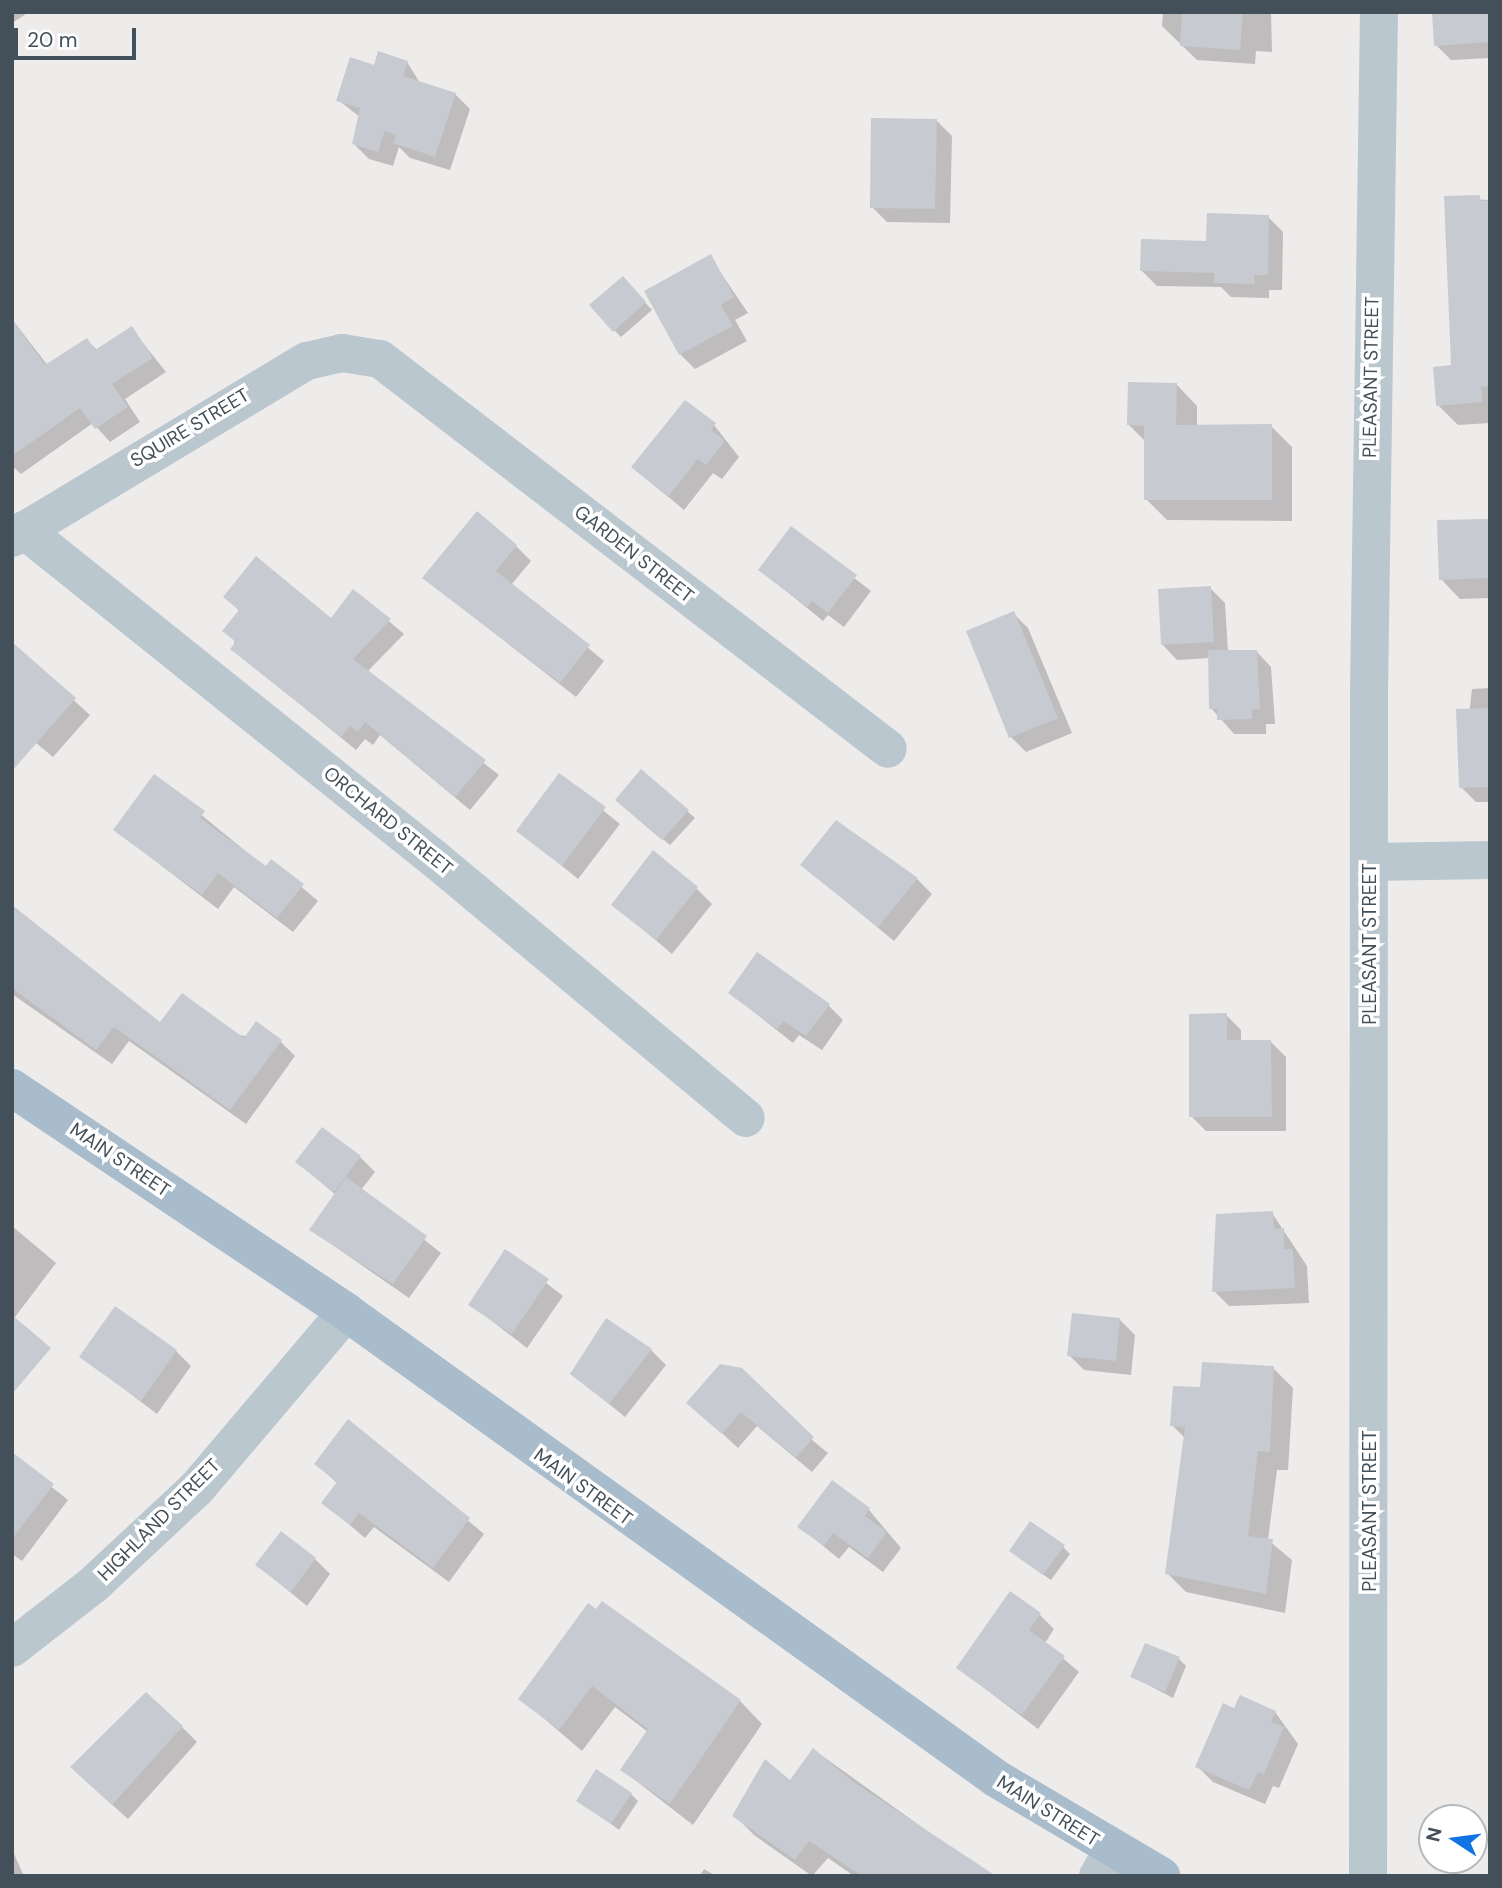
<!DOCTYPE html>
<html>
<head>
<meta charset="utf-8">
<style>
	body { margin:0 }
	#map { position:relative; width:1502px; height:1888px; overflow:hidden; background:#eeebeb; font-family:"DM Sans",sans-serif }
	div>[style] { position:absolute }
	.shadow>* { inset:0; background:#0003 }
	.building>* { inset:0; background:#c7cad1 }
	.minor>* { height:38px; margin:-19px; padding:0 19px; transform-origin:19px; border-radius:19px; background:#bbc7cf }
	.major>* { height:38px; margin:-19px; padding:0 19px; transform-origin:19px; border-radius:19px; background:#a9bccc }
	span { translate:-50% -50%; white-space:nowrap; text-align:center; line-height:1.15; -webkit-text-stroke:7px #fff; paint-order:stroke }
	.street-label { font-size:19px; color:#434f59 }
	.frame { position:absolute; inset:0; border:14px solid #434f59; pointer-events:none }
	.north { position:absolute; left:1418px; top:1804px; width:70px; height:70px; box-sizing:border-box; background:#fff; border:2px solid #b4b9bd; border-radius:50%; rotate:283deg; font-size:19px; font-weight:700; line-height:28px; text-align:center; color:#434f59 }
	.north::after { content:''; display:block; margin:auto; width:24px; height:32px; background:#1074e4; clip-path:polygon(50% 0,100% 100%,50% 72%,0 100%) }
	.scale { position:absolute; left:14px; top:28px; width:122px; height:32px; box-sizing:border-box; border:4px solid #434f59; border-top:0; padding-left:9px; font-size:21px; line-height:24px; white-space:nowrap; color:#434f59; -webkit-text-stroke:5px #fff; paint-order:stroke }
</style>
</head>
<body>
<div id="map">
	<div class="shadow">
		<div style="clip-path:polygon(12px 12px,29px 12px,12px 23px)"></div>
		<div style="clip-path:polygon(1163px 12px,1271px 12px,1272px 52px,1256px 51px,1255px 64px,1197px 60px,1162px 26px)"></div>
		<div style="clip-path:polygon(1490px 12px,1490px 58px,1451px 60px,1436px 45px)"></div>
		<div style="clip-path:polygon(407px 62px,420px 83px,455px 94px,470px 109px,450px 170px,410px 158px,399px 147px,393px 166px,369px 159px,354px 144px,360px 117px,338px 100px)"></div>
		<div style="clip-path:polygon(937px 121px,952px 136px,950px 223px,887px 222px,872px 207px)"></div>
		<div style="clip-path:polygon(1445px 198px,1490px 200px,1490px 423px,1458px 425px,1438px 405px,1453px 367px)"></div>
		<div style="clip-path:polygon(1268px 217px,1283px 232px,1282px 290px,1269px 290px,1269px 298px,1231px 297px,1221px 287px,1157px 286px,1142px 271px)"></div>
		<div style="clip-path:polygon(710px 257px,748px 313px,735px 320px,747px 341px,695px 369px,680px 354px)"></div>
		<div style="clip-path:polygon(630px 286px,652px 310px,621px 337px,614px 330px)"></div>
		<div style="clip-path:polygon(12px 319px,48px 366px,87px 340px,98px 351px,131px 328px,166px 372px,125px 399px,140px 422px,110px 442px,93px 423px,21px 474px,12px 466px)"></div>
		<div style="clip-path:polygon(1177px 385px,1197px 406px,1197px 426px,1271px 426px,1292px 447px,1292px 521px,1167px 520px,1146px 499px,1146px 442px,1129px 425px)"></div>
		<div style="clip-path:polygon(714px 425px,739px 457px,722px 479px,713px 473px,684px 510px,633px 467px)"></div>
		<div style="clip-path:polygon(1490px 521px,1490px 598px,1460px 599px,1441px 579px)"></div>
		<div style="clip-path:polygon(791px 529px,871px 591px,844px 627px,828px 615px,823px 621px,760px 570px)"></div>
		<div style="clip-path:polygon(516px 546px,531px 561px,511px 585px,604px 661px,576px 697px,424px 578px)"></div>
		<div style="clip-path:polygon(1210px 588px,1225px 603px,1228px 652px,1256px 651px,1271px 667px,1275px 724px,1266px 724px,1266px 734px,1234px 734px,1211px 708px,1210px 658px,1177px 660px,1162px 644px)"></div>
		<div style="clip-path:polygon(354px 592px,404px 634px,367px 672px,499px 775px,470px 810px,380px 735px,373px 745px,365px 739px,356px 750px,233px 649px,240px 612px,225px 596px,332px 620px)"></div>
		<div style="clip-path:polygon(1013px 613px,1028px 628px,1072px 733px,1026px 752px,1011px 737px)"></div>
		<div style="clip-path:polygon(21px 652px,90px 715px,53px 757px,12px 723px)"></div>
		<div style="clip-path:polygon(1490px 688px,1490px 802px,1476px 802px,1461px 787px,1472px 689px)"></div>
		<div style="clip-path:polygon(641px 771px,695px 818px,670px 845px,624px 807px)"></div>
		<div style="clip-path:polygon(559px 775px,620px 824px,578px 879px,518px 830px)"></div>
		<div style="clip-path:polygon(154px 776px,266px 868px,271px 861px,318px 901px,293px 932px,234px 887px,218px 909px,115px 830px)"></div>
		<div style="clip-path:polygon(802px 865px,917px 879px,932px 894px,894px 941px)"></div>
		<div style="clip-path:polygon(697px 889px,712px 904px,672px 954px,613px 904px)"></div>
		<div style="clip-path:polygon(12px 908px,160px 1024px,280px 1041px,295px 1056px,246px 1124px,129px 1041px,112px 1064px,12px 994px)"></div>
		<div style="clip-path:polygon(730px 993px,828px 1005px,843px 1020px,822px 1050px,799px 1035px,793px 1043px)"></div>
		<div style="clip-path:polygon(1226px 1015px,1241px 1030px,1241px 1042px,1271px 1042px,1286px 1057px,1286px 1131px,1206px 1131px,1191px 1116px)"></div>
		<div style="clip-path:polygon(360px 1157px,375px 1172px,361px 1190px,441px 1253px,409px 1298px,311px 1230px,336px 1195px,297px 1162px)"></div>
		<div style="clip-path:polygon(1272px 1213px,1307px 1266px,1309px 1303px,1229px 1306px,1214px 1291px)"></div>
		<div style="clip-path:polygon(12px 1226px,56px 1263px,12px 1321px)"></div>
		<div style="clip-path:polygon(506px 1252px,563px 1296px,527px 1348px,470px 1304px)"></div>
		<div style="clip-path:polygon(1120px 1320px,1135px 1335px,1131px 1375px,1084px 1370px,1069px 1355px)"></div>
		<div style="clip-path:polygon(651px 1350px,666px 1365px,625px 1417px,572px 1374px)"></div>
		<div style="clip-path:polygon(176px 1351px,191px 1366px,157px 1414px,82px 1357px)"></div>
		<div style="clip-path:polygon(721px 1366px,828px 1453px,812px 1472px,757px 1426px,738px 1448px,689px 1403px)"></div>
		<div style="clip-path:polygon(1273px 1368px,1293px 1388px,1288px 1470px,1277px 1470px,1268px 1540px,1292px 1560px,1285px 1613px,1186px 1592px,1167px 1573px,1185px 1438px,1172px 1425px,1202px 1389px)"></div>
		<div style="clip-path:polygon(349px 1421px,484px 1534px,449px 1582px,374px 1527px,365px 1538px,324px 1503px,338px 1484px,316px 1464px)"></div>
		<div style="clip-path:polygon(12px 1455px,68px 1500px,22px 1561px,12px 1554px)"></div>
		<div style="clip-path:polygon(832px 1483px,869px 1510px,901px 1548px,883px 1572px,849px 1547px,839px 1559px,800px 1527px)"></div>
		<div style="clip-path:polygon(1063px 1547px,1070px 1554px,1051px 1580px,1018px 1557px)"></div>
		<div style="clip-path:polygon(315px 1559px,330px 1574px,307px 1606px,257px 1565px)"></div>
		<div style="clip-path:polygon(589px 1606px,740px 1701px,762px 1724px,693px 1825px,622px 1770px,648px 1732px,615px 1707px,582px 1751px,520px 1698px)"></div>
		<div style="clip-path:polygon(1039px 1614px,1054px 1629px,1045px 1643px,1079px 1672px,1038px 1729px,958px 1668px)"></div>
		<div style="clip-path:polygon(1179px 1659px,1186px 1666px,1173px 1698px,1133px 1677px)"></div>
		<div style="clip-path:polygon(1235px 1710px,1275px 1712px,1298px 1744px,1279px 1788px,1273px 1786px,1265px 1804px,1213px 1782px,1198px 1767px)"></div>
		<div style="clip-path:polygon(182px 1727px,197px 1742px,128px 1819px,87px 1782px)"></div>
		<div style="clip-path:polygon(814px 1750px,965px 1858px,983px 1876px,854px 1876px,828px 1858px,812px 1876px,754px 1835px,735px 1816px,790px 1782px)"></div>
		<div style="clip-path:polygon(631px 1794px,638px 1801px,619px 1830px,579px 1800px)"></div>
		<div style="clip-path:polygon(12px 1849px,23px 1874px,19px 1876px,12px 1876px)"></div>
		<div style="clip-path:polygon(704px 1869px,716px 1876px,700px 1876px)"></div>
	</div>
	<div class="building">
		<div style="clip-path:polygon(1182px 12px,1243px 12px,1240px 50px,1180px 46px)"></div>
		<div style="clip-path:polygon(1432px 12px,1490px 12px,1490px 42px,1434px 46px)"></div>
		<div style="clip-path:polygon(378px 51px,408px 61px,403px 76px,456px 93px,435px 157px,393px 143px,396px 135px,385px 131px,378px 152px,352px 144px,360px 108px,336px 101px,350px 57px,374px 65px)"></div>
		<div style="clip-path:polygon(871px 118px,937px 119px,935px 209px,870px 208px)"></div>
		<div style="clip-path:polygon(1480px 195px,1480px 201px,1490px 200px,1490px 386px,1481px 387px,1483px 402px,1436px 406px,1433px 367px,1451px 365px,1444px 196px)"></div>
		<div style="clip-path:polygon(1207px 213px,1269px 215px,1268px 275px,1254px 275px,1255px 284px,1214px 283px,1214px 273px,1140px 271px,1141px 239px,1206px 241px)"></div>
		<div style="clip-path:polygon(711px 254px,734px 297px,721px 305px,733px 326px,679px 355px,644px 291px)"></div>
		<div style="clip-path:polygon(623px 276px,646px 302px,613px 332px,589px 305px)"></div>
		<div style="clip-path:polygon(12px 319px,45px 365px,87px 338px,95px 350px,132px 326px,153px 358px,112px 384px,128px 407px,95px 429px,80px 408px,12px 456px)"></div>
		<div style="clip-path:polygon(1128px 382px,1177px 383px,1176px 425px,1272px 424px,1272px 500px,1144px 500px,1144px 426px,1127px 425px)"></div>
		<div style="clip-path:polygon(685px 400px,716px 423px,711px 430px,725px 441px,706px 465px,698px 459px,668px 497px,631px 467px)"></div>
		<div style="clip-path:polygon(477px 511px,517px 545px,496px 571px,590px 645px,560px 683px,422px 578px)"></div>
		<div style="clip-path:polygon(1490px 519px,1490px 578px,1439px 580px,1437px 520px)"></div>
		<div style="clip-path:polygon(791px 526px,857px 575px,828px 613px,812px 601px,807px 607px,758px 570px)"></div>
		<div style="clip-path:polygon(256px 556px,331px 618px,353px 589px,391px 619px,353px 659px,486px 760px,455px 797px,365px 722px,358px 732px,350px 726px,341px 737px,230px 649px,236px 642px,222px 631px,239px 610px,223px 597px)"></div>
		<div style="clip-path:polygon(1211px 586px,1214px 642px,1161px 645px,1158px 589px)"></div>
		<div style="clip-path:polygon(1014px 611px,1058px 718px,1009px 738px,966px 631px)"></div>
		<div style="clip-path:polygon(12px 642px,76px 698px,12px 771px)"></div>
		<div style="clip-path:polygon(1208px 650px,1257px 650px,1260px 709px,1252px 709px,1252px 719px,1217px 720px,1217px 709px,1209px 709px)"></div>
		<div style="clip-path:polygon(1490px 708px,1490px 787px,1459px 788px,1456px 709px)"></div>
		<div style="clip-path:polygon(641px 769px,689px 810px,662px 840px,615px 800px)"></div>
		<div style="clip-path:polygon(559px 773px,606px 807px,562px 866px,516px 831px)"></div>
		<div style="clip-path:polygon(154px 774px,205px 811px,200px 818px,266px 866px,271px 859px,304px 884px,277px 918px,218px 873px,202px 895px,113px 830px)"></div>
		<div style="clip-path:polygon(836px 820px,918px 878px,878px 927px,800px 865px)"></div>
		<div style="clip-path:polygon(653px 850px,698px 887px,656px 940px,611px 905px)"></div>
		<div style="clip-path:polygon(12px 905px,160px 1022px,182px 993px,244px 1038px,256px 1021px,282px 1040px,230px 1110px,114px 1027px,96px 1050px,12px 988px)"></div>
		<div style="clip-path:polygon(757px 952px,830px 1004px,806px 1036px,784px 1021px,777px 1029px,728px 993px)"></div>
		<div style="clip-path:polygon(1227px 1013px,1227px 1040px,1271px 1040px,1272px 1117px,1189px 1117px,1189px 1014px)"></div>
		<div style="clip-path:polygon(322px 1127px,361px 1156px,334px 1192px,295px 1162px)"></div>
		<div style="clip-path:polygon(346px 1177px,427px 1236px,393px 1284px,309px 1230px)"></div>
		<div style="clip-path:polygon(1273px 1211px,1274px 1229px,1284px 1228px,1284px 1249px,1293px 1249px,1295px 1288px,1212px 1292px,1216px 1214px)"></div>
		<div style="clip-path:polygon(505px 1249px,549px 1279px,512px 1334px,468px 1305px)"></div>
		<div style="clip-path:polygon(115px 1306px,177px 1350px,141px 1401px,79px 1357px)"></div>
		<div style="clip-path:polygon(1072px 1313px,1120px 1318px,1116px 1361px,1067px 1356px)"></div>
		<div style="clip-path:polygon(12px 1315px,51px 1348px,12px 1394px)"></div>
		<div style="clip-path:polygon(606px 1318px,652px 1349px,609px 1404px,570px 1374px)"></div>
		<div style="clip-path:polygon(1202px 1362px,1274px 1366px,1270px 1452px,1258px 1451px,1248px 1536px,1273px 1539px,1266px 1594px,1165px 1574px,1185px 1427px,1170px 1426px,1173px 1386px,1200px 1387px)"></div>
		<div style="clip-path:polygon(720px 1364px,742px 1368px,814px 1437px,796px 1458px,741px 1412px,722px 1434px,686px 1403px)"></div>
		<div style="clip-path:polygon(348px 1419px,470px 1518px,433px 1568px,359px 1513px,350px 1525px,321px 1503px,337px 1482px,314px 1464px)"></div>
		<div style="clip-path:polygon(12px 1452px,54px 1484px,12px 1539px)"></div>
		<div style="clip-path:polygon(832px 1480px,870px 1508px,865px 1516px,887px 1532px,868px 1558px,833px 1533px,824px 1546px,797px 1527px)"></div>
		<div style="clip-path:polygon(1030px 1521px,1065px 1545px,1043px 1575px,1009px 1551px)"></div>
		<div style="clip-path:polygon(281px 1531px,316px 1558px,291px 1592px,255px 1565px)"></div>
		<div style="clip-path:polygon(1010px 1591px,1041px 1613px,1029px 1630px,1065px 1656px,1022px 1715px,956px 1668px)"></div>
		<div style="clip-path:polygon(602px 1601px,741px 1700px,670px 1804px,620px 1770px,648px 1729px,592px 1686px,559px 1730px,518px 1699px,588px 1603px,596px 1609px)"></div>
		<div style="clip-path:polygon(1145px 1643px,1180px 1657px,1165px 1692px,1130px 1677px)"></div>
		<div style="clip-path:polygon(146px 1692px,183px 1726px,112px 1805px,70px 1767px)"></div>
		<div style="clip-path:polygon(1240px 1695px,1276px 1711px,1271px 1722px,1284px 1727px,1264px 1774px,1258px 1772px,1249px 1790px,1195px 1767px,1223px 1703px,1234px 1708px)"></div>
		<div style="clip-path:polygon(813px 1748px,852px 1781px,996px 1876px,862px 1876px,809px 1841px,795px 1860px,732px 1816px,765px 1759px,790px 1780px)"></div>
		<div style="clip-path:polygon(596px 1769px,632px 1793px,611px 1824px,576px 1801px)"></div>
	</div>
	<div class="minor">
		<div style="left:24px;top:530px;width:528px;rotate:38.69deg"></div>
		<div style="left:436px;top:860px;width:403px;rotate:39.8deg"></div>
		<div style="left:12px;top:538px;width:344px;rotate:-31deg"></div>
		<div style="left:307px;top:361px;width:36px;rotate:-13deg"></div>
		<div style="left:342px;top:353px;width:38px;rotate:9deg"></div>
		<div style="left:380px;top:359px;width:640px;rotate:37.51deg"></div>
		<div style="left:1370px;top:862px;width:120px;rotate:-1deg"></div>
		<div style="left:12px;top:1648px;width:103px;rotate:-37.9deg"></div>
		<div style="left:93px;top:1585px;width:142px;rotate:-43deg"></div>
		<div style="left:197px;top:1488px;width:231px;rotate:-49.7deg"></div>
		<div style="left:1098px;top:1876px;width:28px;rotate:-60deg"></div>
		<div style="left:1368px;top:1876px;width:1183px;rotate:-89.95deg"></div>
		<div style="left:1369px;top:693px;width:681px;rotate:-89.16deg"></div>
	</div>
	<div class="major">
		<div style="left:12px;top:1088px;width:402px;rotate:33.8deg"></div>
		<div style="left:346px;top:1312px;width:801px;rotate:35.65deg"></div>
		<div style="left:997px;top:1779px;width:191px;rotate:30.6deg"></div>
	</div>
	<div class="street-label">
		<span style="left:1371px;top:377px;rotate:-89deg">PLEASANT STREET</span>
		<span style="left:190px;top:428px;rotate:-31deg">SQUIRE STREET</span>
		<span style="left:634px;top:554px;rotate:38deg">GARDEN STREET</span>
		<span style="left:388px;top:821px;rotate:39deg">ORCHARD STREET</span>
		<span style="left:1370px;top:944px;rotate:-90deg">PLEASANT STREET</span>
		<span style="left:120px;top:1160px;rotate:34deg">MAIN STREET</span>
		<span style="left:583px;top:1487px;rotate:36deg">MAIN STREET</span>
		<span style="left:1370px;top:1511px;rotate:-90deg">PLEASANT STREET</span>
		<span style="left:159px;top:1520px;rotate:-45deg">HIGHLAND STREET</span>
		<span style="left:1048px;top:1811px;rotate:32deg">MAIN STREET</span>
	</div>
	<div class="frame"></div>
	<div class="north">N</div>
	<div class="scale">20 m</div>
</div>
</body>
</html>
